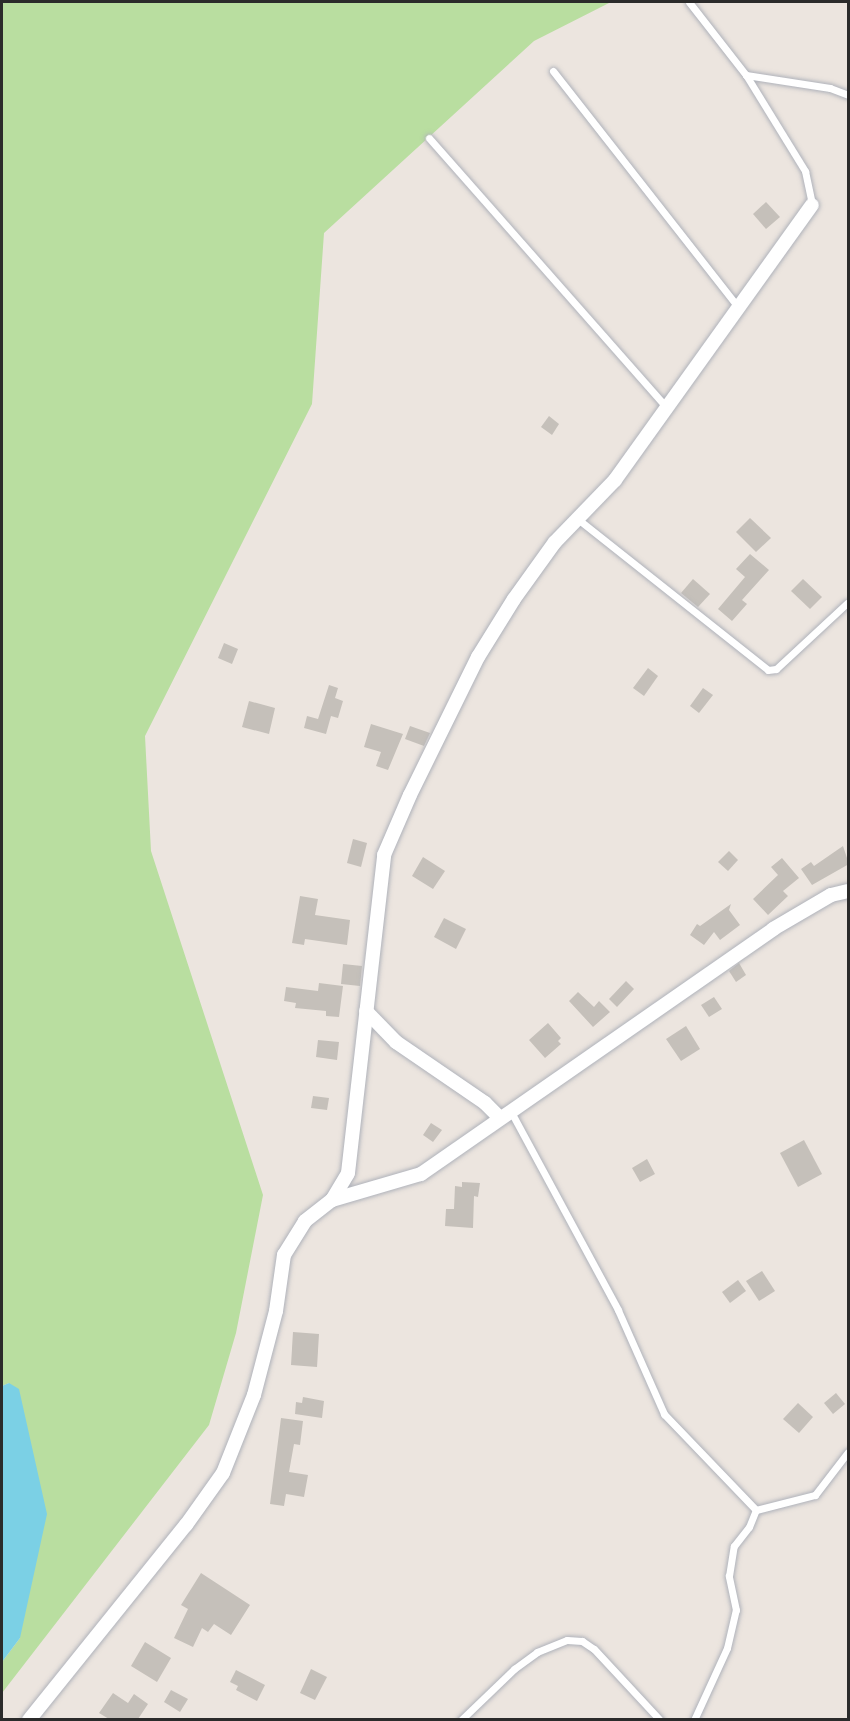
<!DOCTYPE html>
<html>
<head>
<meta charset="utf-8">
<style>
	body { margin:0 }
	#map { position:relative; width:850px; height:1721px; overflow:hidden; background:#ece5df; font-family:Lato,sans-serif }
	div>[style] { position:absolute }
	.green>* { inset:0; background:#b9dea0 }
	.water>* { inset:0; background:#7bd0e5 }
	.building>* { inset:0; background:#c5c0ba }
	.roads { filter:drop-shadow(0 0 2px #afb2ba) drop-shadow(0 0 2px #afb2ba) }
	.lane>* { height:7px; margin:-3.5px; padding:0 3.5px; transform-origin:3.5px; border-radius:3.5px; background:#fff }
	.street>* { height:14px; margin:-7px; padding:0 7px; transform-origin:7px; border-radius:7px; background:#fff }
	span { translate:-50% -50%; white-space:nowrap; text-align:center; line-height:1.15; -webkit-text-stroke:5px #fff; paint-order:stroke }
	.frame { position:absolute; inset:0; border:3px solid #2b2b2b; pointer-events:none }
</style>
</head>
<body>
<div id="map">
	<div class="green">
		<div style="clip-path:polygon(2px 2px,611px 2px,534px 41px,324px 233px,312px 404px,145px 736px,151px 851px,263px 1195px,236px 1333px,209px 1425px,2px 1693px,2px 1662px,20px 1638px,9px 1383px,2px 1386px)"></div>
	</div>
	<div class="water">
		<div style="clip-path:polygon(9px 1383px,19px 1389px,47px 1514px,20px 1638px,2px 1662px,2px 1386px)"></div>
	</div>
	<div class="building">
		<div style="clip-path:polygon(766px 202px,780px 217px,766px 229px,753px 214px)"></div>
		<div style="clip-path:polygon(549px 416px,559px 424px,552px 435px,541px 427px)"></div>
		<div style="clip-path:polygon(750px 518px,771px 538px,756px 552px,736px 532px)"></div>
		<div style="clip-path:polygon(750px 554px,769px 570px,742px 600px,747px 604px,732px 621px,718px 609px,745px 577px,736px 569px)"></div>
		<div style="clip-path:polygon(693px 579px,710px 594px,698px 607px,681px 593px)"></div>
		<div style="clip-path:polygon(803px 579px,822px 597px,810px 609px,791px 591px)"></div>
		<div style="clip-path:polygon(224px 643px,238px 649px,232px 664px,218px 658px)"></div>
		<div style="clip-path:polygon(648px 668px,658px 676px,644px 696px,633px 688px)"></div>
		<div style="clip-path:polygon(329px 685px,338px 688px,335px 698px,343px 701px,338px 718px,331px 716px,326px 734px,304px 728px,307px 716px,318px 719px)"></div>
		<div style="clip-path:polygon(703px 688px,713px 695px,699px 713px,690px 706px)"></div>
		<div style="clip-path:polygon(249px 701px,275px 708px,269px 734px,242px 727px)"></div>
		<div style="clip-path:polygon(371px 724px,403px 734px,388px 770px,376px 766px,381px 752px,364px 747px)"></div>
		<div style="clip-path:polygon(410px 726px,430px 733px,424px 746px,405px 739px)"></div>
		<div style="clip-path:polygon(353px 839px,367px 843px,361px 867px,347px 863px)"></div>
		<div style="clip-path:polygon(843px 846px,849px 864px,812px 885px,801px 869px,811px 862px,814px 866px)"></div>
		<div style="clip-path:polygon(729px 851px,738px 860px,728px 871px,718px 862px)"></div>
		<div style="clip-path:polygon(423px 857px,445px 871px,433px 889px,412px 876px)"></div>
		<div style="clip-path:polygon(782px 858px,799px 878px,783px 891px,788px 896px,768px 915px,753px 899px,778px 875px,771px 867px)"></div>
		<div style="clip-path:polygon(300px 896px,318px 899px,315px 915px,350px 920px,347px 945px,305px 939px,304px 945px,292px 943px)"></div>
		<div style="clip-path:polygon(731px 904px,729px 910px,740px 925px,720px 940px,714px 932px,704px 945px,690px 935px,697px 924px,700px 926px)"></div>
		<div style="clip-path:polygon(444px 918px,466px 929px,456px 949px,434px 937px)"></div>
		<div style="clip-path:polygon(739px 963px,746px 975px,736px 982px,729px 971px)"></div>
		<div style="clip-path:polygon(343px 964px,362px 966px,360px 986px,341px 984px)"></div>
		<div style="clip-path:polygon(626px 981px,634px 989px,617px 1007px,609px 999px)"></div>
		<div style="clip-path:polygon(319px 983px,343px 986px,339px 1017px,326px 1016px,326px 1011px,295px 1008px,296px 1003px,284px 1001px,286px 987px,318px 991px)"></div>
		<div style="clip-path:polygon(578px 992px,594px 1007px,599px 1001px,610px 1012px,593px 1027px,569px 1001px)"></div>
		<div style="clip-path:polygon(714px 997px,722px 1009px,709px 1017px,701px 1005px)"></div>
		<div style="clip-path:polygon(548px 1023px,561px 1038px,558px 1041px,561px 1044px,545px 1058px,529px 1040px)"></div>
		<div style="clip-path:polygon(686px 1026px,700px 1049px,681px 1061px,666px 1039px)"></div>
		<div style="clip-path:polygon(318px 1040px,339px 1042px,337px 1060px,316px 1057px)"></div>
		<div style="clip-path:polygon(313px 1096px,329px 1098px,327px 1110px,311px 1108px)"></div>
		<div style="clip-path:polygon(431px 1123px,442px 1130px,433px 1142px,423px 1135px)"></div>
		<div style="clip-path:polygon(804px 1140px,822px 1174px,798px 1187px,780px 1153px)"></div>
		<div style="clip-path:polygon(647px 1159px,655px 1174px,640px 1182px,632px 1168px)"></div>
		<div style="clip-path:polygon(462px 1182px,480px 1183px,478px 1197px,474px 1196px,473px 1228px,445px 1226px,446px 1209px,454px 1209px,455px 1186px,462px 1187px)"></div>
		<div style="clip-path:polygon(762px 1271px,775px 1291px,759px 1301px,746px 1281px)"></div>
		<div style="clip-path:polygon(738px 1280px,746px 1291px,730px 1303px,722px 1292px)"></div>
		<div style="clip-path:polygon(293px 1332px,319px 1334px,317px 1367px,291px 1365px)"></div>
		<div style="clip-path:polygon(836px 1393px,845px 1404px,833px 1414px,824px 1403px)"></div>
		<div style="clip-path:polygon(303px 1397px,324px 1401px,322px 1418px,295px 1414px,296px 1402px,302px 1403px)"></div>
		<div style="clip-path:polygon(798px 1403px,813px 1417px,799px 1433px,783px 1419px)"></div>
		<div style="clip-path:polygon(281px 1418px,303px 1421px,300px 1445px,294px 1444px,289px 1472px,308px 1475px,304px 1497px,286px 1494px,284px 1506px,270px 1504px)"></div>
		<div style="clip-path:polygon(201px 1573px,250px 1605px,231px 1635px,214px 1624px,208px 1632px,202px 1628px,193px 1647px,174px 1638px,188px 1609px,181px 1605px)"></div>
		<div style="clip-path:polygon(145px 1642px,171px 1658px,157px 1682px,131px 1666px)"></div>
		<div style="clip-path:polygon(311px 1669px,327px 1677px,315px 1700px,300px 1693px)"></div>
		<div style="clip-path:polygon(236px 1670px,265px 1685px,257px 1701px,236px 1690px,238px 1686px,230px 1682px)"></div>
		<div style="clip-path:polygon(171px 1690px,188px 1699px,180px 1712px,164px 1702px)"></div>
		<div style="clip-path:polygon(113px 1693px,128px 1703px,134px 1694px,148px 1704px,138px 1719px,109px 1719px,99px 1713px)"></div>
	</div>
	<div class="roads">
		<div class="lane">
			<div style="left:689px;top:2px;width:93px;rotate:52deg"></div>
			<div style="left:746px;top:75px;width:113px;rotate:58.4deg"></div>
			<div style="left:805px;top:171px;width:35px;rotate:78deg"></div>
			<div style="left:553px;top:71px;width:301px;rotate:51.9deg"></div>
			<div style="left:746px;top:75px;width:85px;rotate:8.8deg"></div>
			<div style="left:830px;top:88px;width:19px;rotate:21deg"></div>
			<div style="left:429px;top:138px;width:361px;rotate:48.6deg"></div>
			<div style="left:579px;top:520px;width:241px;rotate:38.4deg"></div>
			<div style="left:768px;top:670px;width:8px;rotate:-7deg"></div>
			<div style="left:776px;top:669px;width:97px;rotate:-42.9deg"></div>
			<div style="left:510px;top:1110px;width:227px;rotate:61.6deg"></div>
			<div style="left:618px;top:1310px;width:114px;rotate:66.1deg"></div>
			<div style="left:664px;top:1414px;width:133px;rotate:46.2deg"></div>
			<div style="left:756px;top:1510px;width:61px;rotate:-14.3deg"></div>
			<div style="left:815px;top:1495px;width:54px;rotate:-52.5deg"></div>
			<div style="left:461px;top:1720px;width:74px;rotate:-43.9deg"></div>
			<div style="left:514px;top:1669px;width:29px;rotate:-36deg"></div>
			<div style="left:537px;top:1652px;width:32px;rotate:-22deg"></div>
			<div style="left:567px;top:1640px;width:15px;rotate:4deg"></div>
			<div style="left:582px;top:1641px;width:14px;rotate:34deg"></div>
			<div style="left:594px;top:1649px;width:97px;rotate:47.1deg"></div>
			<div style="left:694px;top:1720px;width:79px;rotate:-65.4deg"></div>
			<div style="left:727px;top:1648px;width:39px;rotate:-77deg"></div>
			<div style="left:736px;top:1610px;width:35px;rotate:-102deg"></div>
			<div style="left:729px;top:1576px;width:30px;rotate:-81deg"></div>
			<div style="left:734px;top:1546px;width:24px;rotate:-52deg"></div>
			<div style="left:749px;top:1527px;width:18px;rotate:-68deg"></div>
		</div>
		<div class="street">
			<div style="left:366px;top:1011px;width:43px;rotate:45.9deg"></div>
			<div style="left:396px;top:1042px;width:108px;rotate:34.4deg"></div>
			<div style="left:485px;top:1103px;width:21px;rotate:45deg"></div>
			<div style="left:332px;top:1200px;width:31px;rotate:-59deg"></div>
			<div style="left:348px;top:1173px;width:320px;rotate:-83.5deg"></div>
			<div style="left:384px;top:855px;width:65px;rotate:-66.6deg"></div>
			<div style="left:410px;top:795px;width:154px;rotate:-63.8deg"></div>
			<div style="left:478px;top:657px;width:68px;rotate:-58.2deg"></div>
			<div style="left:514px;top:599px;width:70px;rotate:-54.3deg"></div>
			<div style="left:555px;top:542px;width:86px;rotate:-45.9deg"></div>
			<div style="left:615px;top:480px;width:338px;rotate:-54.4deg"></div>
			<div style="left:29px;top:1720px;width:250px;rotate:-51.2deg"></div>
			<div style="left:186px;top:1525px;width:64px;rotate:-54.6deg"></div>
			<div style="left:223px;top:1473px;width:84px;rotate:-68.3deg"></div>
			<div style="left:254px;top:1395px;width:87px;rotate:-75.3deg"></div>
			<div style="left:276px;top:1311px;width:57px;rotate:-81.9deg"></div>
			<div style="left:284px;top:1255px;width:40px;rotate:-58deg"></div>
			<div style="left:305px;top:1221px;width:34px;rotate:-38deg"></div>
			<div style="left:332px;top:1200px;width:93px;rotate:-16.3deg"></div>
			<div style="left:421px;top:1174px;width:429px;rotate:-34.8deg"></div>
			<div style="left:773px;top:929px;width:67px;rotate:-30.4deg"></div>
			<div style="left:831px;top:895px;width:17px;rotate:-13deg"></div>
		</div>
	</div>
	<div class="frame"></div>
</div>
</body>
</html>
